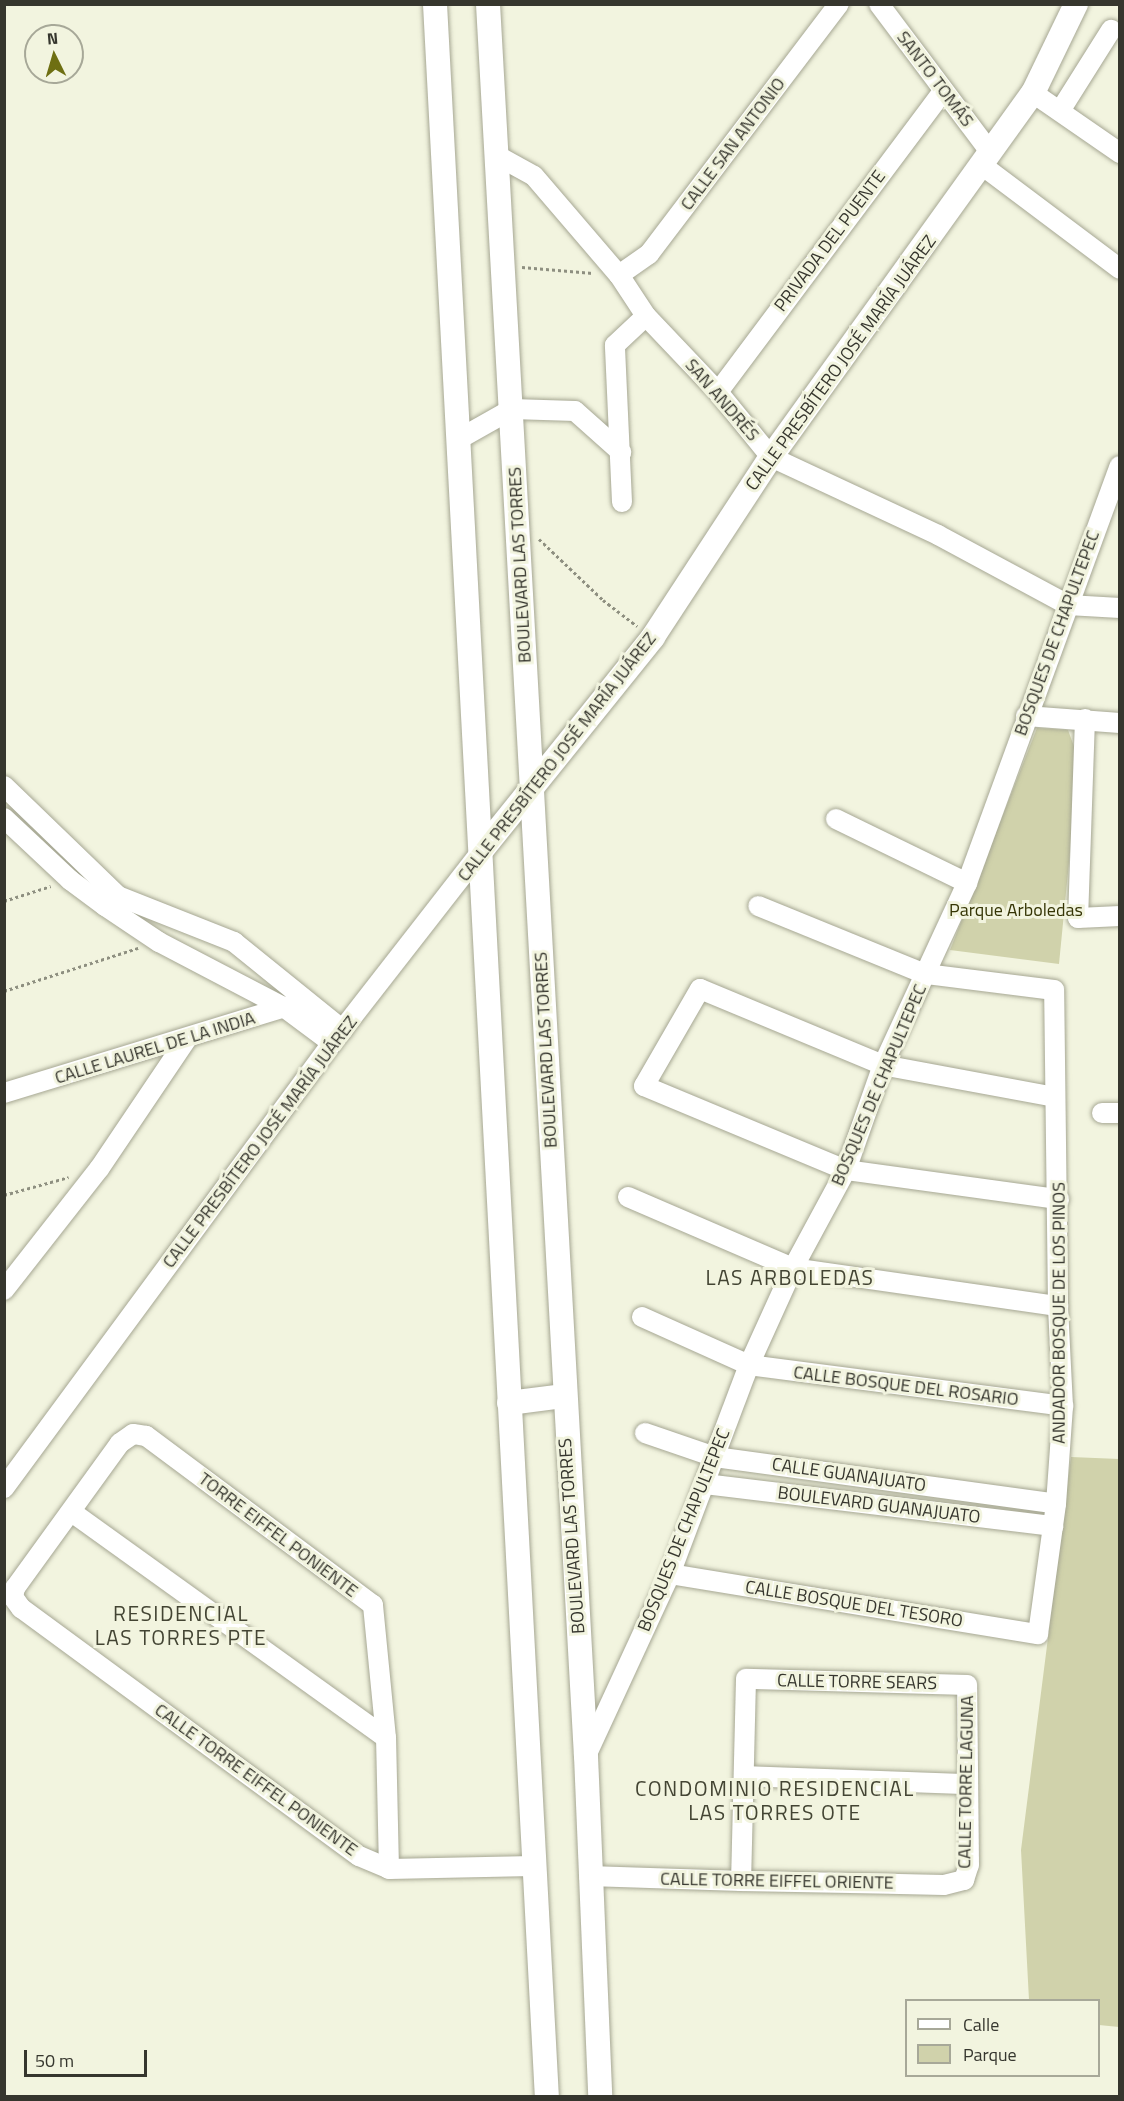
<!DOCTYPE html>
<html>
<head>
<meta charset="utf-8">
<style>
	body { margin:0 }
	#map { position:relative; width:1124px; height:2101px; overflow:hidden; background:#f2f4df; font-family:"Titillium Web",sans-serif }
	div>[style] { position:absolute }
	.green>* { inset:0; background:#d0d2ab }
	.path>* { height:3px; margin-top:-1.5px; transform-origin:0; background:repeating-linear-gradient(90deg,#8e8f80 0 3px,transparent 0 6px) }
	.roads { filter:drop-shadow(0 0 2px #a6a793) drop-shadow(0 0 2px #a6a793) }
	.minor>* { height:20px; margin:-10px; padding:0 10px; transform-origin:10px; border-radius:10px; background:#fff }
	.tertiary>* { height:24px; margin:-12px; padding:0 12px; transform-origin:12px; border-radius:12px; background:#fff }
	span { translate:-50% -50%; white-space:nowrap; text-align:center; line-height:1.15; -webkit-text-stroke:6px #f2f4df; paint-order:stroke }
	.street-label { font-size:18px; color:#36362e }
	.park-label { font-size:18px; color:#353505 }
	.quarter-label { font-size:21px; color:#434433; letter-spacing:1.5px }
	.frame { position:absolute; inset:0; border:6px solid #36362e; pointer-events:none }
	.legend { position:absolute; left:905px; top:1999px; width:195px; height:78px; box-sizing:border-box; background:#f2f4df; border:2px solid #a7a898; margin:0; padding:8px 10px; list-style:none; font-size:18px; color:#36362e }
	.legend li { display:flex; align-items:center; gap:12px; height:30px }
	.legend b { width:30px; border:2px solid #a7a898 }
	.north { position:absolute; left:24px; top:24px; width:60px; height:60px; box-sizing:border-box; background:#f2f4df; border:2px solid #a7a898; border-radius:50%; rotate:355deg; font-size:16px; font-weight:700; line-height:24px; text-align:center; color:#36362e }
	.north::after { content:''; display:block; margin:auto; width:21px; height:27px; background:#6e6f12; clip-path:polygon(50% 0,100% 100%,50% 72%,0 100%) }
	.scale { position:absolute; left:24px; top:2050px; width:123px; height:27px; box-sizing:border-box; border:3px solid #36362e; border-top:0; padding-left:8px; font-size:18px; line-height:21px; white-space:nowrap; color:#36362e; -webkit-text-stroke:4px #f2f4df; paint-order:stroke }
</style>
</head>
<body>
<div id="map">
	<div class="green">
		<div style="clip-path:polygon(1037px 728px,1068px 730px,1079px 760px,1059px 964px,950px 950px)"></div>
		<div style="clip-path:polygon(1071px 1457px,1119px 1459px,1119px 2027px,1099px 2025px,1098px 2000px,1029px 2000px,1021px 1850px)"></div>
	</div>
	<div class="path">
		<div style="left:522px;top:267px;width:71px;rotate:4.8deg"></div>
		<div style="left:539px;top:539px;width:88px;rotate:43.6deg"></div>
		<div style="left:603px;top:600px;width:43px;rotate:37.4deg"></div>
		<div style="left:4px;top:901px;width:49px;rotate:-17.7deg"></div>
		<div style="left:4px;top:991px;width:141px;rotate:-17.8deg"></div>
		<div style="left:4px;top:1195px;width:67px;rotate:-15.5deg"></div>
	</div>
	<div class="roads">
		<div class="minor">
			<div style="left:879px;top:4px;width:186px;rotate:53.1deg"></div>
			<div style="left:1033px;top:93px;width:106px;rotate:34.6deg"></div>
			<div style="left:1060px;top:111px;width:96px;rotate:-57.8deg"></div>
			<div style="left:496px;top:155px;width:43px;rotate:28.9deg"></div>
			<div style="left:534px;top:176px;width:130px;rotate:49.4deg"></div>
			<div style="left:619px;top:275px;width:49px;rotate:56.6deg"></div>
			<div style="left:646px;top:316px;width:105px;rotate:46.5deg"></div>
			<div style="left:718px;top:392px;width:84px;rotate:50.8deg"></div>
			<div style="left:771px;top:457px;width:184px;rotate:25deg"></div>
			<div style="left:938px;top:535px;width:148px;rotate:28.3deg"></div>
			<div style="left:1068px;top:605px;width:52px;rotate:3.3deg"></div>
			<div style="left:983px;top:166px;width:171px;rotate:36.9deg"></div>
			<div style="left:619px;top:275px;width:37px;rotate:-35deg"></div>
			<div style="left:649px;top:254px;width:314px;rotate:-52.8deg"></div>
			<div style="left:718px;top:392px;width:376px;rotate:-53.2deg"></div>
			<div style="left:459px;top:439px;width:61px;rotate:-29.5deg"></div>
			<div style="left:512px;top:409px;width:63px;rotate:1.8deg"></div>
			<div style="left:575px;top:411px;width:62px;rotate:41.7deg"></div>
			<div style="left:622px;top:502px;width:157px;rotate:-92.6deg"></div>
			<div style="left:615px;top:345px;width:42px;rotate:-43.1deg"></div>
			<div style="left:1026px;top:716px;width:94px;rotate:4.3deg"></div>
			<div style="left:1085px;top:719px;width:199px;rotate:92deg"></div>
			<div style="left:1078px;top:918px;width:42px;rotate:-2.7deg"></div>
			<div style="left:4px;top:786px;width:158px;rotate:44deg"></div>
			<div style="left:118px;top:896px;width:125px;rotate:21.6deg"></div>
			<div style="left:234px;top:942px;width:140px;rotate:38.9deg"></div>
			<div style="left:4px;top:818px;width:91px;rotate:43.2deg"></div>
			<div style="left:70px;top:880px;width:44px;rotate:36.6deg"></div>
			<div style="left:105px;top:906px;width:65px;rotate:33.7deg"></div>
			<div style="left:159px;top:942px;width:142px;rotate:27.6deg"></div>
			<div style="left:285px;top:1008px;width:59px;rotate:36.7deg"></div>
			<div style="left:836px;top:819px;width:146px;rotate:26deg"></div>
			<div style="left:4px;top:1093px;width:300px;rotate:-17deg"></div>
			<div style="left:1055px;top:1097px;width:175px;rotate:-169.5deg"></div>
			<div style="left:883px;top:1065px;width:198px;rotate:-157.4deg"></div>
			<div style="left:700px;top:989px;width:112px;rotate:120deg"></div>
			<div style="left:644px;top:1086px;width:219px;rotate:22.6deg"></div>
			<div style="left:846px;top:1170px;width:215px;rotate:7.8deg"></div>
			<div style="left:1102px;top:1113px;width:18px"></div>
			<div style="left:628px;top:1197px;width:180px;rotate:23.3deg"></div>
			<div style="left:793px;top:1268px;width:268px;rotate:8.2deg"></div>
			<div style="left:4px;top:1290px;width:154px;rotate:-51.9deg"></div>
			<div style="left:99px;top:1169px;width:156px;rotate:-56deg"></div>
			<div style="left:642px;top:1317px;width:117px;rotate:24.2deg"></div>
			<div style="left:749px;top:1365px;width:317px;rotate:7.4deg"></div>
			<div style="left:645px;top:1433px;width:74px;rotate:18.9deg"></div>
			<div style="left:715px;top:1457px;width:344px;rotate:7.8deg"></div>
			<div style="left:705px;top:1484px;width:351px;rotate:6.9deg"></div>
			<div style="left:4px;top:1488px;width:553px;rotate:-53.61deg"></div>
			<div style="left:332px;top:1043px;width:244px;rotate:-52.1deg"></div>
			<div style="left:73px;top:1513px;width:385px;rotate:35.7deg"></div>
			<div style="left:670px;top:1574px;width:373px;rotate:9.3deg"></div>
			<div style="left:1038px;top:1634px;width:131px;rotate:-82.1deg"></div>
			<div style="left:1056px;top:1504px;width:98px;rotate:-85.9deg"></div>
			<div style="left:1063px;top:1406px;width:100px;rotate:-92.9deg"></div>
			<div style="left:1058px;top:1306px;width:316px;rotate:-90.7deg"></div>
			<div style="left:1054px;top:990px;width:130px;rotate:-172.9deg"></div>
			<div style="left:925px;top:974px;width:180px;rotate:-157.8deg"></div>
			<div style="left:586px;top:1756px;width:200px;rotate:-65.2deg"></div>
			<div style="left:670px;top:1574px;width:223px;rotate:-69.3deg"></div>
			<div style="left:749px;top:1365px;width:107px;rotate:-65.6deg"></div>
			<div style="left:793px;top:1268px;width:111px;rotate:-61.6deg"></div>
			<div style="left:846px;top:1170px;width:111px;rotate:-70.6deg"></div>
			<div style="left:883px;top:1065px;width:200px;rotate:-65.2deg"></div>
			<div style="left:967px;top:883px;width:444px;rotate:-69.9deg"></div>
			<div style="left:745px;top:1776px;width:222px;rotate:2.1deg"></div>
			<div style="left:389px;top:1869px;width:131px;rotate:-91.3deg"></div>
			<div style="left:386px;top:1738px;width:134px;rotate:-95.6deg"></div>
			<div style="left:373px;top:1605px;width:283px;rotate:-143.3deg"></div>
			<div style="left:146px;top:1436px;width:13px;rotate:-171deg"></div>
			<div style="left:133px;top:1434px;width:16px;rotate:145deg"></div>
			<div style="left:120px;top:1443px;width:179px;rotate:125.9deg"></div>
			<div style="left:15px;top:1588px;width:9px;rotate:103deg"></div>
			<div style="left:13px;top:1597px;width:14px;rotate:54deg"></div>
			<div style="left:21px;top:1608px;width:419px;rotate:36.3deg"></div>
			<div style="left:359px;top:1856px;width:33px;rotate:23deg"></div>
			<div style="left:389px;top:1869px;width:144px;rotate:-1.2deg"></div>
			<div style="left:589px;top:1876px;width:152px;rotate:1.9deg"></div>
			<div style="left:741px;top:1881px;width:203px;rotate:1.1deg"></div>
			<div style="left:944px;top:1885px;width:21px;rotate:-14deg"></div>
			<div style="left:964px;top:1880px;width:16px;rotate:-72deg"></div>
			<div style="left:969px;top:1865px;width:180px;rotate:-90.6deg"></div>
			<div style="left:967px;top:1685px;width:221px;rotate:-178.4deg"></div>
			<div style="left:746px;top:1679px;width:202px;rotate:91.4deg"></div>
		</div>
		<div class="tertiary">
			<div style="left:435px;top:4px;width:2095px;rotate:86.94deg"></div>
			<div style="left:488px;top:4px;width:1755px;rotate:86.8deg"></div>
			<div style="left:586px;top:1756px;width:340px;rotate:87.6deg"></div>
			<div style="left:482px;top:850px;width:273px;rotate:-51.2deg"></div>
			<div style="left:653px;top:637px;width:215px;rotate:-56.8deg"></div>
			<div style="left:771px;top:457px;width:448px;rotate:-54.3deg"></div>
			<div style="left:1033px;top:93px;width:99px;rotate:-64.2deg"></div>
			<div style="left:509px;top:1403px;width:54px;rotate:-7.4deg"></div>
		</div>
	</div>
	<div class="street-label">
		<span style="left:935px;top:79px;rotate:53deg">SANTO TOMÁS</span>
		<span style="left:733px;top:144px;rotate:-53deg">CALLE SAN ANTONIO</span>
		<span style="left:830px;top:241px;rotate:-53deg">PRIVADA DEL PUENTE</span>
		<span style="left:841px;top:363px;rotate:-54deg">CALLE PRESBÍTERO JOSÉ MARÍA JUÁREZ</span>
		<span style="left:722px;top:400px;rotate:49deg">SAN ANDRÉS</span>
		<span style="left:520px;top:565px;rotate:-93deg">BOULEVARD LAS TORRES</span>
		<span style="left:1057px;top:633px;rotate:-70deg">BOSQUES DE CHAPULTEPEC</span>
		<span style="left:557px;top:757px;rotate:-52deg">CALLE PRESBÍTERO JOSÉ MARÍA JUÁREZ</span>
		<span style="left:155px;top:1048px;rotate:-17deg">CALLE LAUREL DE LA INDIA</span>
		<span style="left:546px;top:1050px;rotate:-93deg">BOULEVARD LAS TORRES</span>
		<span style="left:879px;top:1085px;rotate:-67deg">BOSQUES DE CHAPULTEPEC</span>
		<span style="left:260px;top:1142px;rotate:-53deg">CALLE PRESBÍTERO JOSÉ MARÍA JUÁREZ</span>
		<span style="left:1059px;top:1313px;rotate:-90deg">ANDADOR BOSQUE DE LOS PINOS</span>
		<span style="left:906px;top:1386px;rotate:7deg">CALLE BOSQUE DEL ROSARIO</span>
		<span style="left:849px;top:1475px;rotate:8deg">CALLE GUANAJUATO</span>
		<span style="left:879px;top:1505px;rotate:7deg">BOULEVARD GUANAJUATO</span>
		<span style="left:684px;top:1530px;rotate:-68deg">BOSQUES DE CHAPULTEPEC</span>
		<span style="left:278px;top:1535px;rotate:37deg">TORRE EIFFEL PONIENTE</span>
		<span style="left:572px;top:1536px;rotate:-94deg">BOULEVARD LAS TORRES</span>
		<span style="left:854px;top:1604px;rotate:9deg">CALLE BOSQUE DEL TESORO</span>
		<span style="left:857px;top:1682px;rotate:1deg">CALLE TORRE SEARS</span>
		<span style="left:256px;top:1780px;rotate:36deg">CALLE TORRE EIFFEL PONIENTE</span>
		<span style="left:966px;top:1782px;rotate:-89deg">CALLE TORRE LAGUNA</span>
		<span style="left:777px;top:1881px;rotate:1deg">CALLE TORRE EIFFEL ORIENTE</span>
	</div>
	<div class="park-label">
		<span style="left:1016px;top:910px">Parque Arboledas</span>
	</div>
	<div class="quarter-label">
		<span style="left:790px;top:1277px">LAS ARBOLEDAS</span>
		<span style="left:181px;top:1625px">RESIDENCIAL<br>LAS TORRES PTE</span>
		<span style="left:775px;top:1800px">CONDOMINIO RESIDENCIAL<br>LAS TORRES OTE</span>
	</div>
	<div class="frame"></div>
	<ul class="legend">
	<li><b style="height:8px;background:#fff"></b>Calle</li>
	<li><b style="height:16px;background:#d0d2ab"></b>Parque</li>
	</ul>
	<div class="north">N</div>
	<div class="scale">50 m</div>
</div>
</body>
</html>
